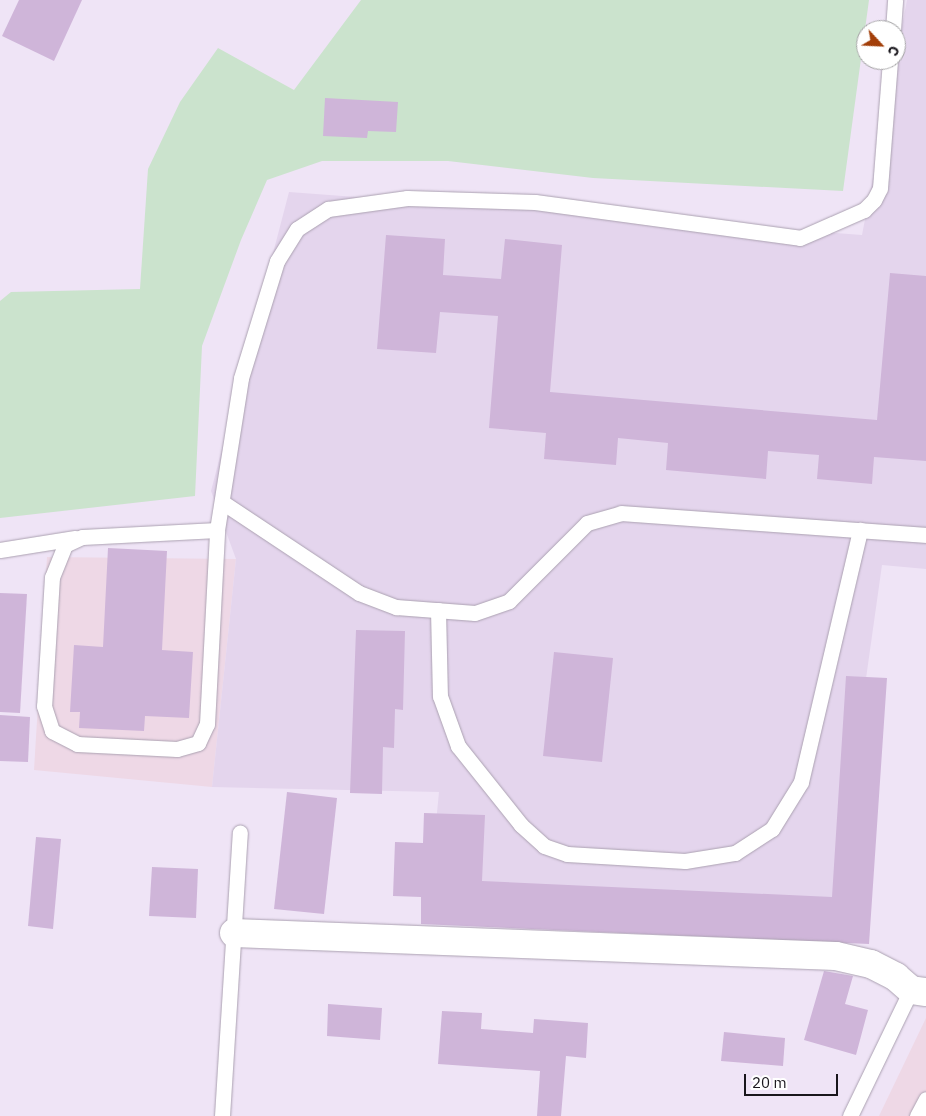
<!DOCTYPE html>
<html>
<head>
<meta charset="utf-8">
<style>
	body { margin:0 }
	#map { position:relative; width:926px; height:1116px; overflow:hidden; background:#efe4f6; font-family:"IBM Plex Sans",sans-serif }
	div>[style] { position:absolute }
	.commercial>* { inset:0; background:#eed8e6 }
	.built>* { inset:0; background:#e4d5ed }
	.green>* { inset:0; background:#cbe3cd }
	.building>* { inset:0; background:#cfb5d9 }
	.roads { filter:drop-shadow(0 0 1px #aba1b1) drop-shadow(0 0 1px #aba1b1) }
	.service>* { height:15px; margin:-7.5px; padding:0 7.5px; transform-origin:7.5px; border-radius:7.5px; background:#fff }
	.minor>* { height:28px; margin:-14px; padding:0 14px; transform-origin:14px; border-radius:14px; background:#fff }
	span { translate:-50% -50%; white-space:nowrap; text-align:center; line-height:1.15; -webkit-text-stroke:4px #fff; paint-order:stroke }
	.north { position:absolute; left:856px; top:20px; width:50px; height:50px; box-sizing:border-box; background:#fff; border:1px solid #a3a2a4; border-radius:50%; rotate:115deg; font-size:14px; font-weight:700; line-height:20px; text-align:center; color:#19161c }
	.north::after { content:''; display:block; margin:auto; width:18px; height:22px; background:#a33f09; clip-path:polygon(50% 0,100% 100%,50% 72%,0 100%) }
	.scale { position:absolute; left:744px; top:1074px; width:94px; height:22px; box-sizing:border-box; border:2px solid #19161c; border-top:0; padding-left:6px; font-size:15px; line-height:18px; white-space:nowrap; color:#19161c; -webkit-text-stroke:4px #fff; paint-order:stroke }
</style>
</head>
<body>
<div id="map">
	<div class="commercial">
		<div style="clip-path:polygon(47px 557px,236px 559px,212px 787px,34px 770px)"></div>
		<div style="clip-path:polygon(926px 1018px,926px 1116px,879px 1116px)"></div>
	</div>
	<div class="built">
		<div style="clip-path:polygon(907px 0,926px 0,926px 569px,882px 565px,829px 941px,427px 914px,439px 792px,212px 787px,236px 559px,211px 491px,289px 192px,862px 235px)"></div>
	</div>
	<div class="green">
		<div style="clip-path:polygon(361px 0,869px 0,843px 191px,593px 178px,448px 161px,322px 161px,267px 180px,241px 240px,202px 346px,195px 496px,0 518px,0 301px,11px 292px,140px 289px,148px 169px,180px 102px,218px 48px,294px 90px)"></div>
	</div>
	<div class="building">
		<div style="clip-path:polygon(19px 0,82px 0,54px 61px,2px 36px)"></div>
		<div style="clip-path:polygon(325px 98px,398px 102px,396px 132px,368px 131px,367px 138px,323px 136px)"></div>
		<div style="clip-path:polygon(386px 235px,445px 239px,443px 275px,501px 279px,505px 239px,562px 245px,550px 392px,877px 420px,890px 273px,926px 276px,926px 461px,874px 457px,872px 484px,817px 479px,819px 455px,768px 451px,766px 479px,666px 470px,668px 443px,618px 438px,616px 465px,544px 459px,546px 433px,489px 428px,498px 316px,440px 312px,436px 353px,377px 349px)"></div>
		<div style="clip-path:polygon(108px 548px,167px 551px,162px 650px,193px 652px,189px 718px,145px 716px,144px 731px,79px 728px,80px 712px,70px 712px,74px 645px,103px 647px)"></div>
		<div style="clip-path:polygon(0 593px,27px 594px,20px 713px,0 712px)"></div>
		<div style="clip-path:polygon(356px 630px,405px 631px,403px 710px,395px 709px,394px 748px,383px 747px,382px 794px,350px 793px)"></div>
		<div style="clip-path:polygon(554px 652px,613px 658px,602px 762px,543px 756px)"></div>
		<div style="clip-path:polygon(846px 676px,887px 678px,869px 944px,421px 924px,421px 897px,393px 896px,395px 842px,423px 843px,424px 813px,485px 815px,482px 881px,832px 897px)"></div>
		<div style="clip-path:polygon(0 715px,30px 717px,28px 762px,0 761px)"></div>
		<div style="clip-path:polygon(287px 792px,337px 798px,324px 914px,274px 909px)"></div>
		<div style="clip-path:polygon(36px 837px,61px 839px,53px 929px,28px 926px)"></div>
		<div style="clip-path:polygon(152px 867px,198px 869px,196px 918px,149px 916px)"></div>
		<div style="clip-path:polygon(824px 971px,853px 976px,845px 1004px,868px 1010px,856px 1055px,804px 1040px)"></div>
		<div style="clip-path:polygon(328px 1004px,382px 1008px,380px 1040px,327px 1036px)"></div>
		<div style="clip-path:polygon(442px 1011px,482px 1013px,481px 1029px,533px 1033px,534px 1019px,588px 1023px,586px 1058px,566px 1056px,561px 1116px,537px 1116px,540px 1071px,438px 1064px)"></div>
		<div style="clip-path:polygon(724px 1032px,785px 1038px,783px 1066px,721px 1061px)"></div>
	</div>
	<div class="roads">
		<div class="service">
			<div style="left:893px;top:30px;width:30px;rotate:-86deg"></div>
			<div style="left:222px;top:502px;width:164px;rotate:33.6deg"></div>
			<div style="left:359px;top:593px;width:40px;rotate:21deg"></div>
			<div style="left:396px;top:607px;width:79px;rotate:4.3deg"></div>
			<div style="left:475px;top:613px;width:36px;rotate:-19deg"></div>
			<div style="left:509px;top:601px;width:110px;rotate:-45deg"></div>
			<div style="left:587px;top:523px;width:35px;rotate:-16deg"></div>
			<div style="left:621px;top:513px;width:306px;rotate:4.1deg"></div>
			<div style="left:217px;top:530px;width:135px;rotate:177deg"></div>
			<div style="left:82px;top:537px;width:19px;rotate:155deg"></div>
			<div style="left:65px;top:545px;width:35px;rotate:112deg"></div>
			<div style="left:52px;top:577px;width:129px;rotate:93.5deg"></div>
			<div style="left:44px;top:706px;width:26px;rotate:72deg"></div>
			<div style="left:52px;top:731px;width:28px;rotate:27deg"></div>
			<div style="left:77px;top:744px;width:100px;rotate:2.9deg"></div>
			<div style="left:177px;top:749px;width:22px;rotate:-16deg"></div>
			<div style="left:198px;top:743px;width:21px;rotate:-65deg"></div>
			<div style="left:207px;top:724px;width:194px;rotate:-87deg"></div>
			<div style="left:217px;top:530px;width:154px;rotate:-81deg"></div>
			<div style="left:241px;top:378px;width:122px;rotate:-72.9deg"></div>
			<div style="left:277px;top:261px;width:38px;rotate:-58deg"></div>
			<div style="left:297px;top:229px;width:37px;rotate:-33deg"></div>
			<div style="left:328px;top:209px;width:80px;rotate:-7.9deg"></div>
			<div style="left:407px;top:198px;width:128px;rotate:1.8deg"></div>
			<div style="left:535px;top:202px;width:267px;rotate:7.7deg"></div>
			<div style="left:800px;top:238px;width:70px;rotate:-23.6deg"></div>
			<div style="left:864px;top:210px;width:14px;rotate:-45deg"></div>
			<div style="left:874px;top:200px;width:13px;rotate:-63deg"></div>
			<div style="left:880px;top:188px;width:128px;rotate:-85.5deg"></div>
			<div style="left:0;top:550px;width:76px;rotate:-9.1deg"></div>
			<div style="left:438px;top:610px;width:86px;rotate:88.7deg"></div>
			<div style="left:440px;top:696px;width:53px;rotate:70.2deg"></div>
			<div style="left:458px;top:746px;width:101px;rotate:51.4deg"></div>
			<div style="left:521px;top:825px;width:31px;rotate:42deg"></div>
			<div style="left:544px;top:846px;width:24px;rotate:19deg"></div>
			<div style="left:567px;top:854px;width:118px;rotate:3.4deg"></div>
			<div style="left:685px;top:861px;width:51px;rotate:-9.1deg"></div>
			<div style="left:735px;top:853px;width:44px;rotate:-33deg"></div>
			<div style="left:772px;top:829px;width:55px;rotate:-58.3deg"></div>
			<div style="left:801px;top:782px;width:259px;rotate:-76.8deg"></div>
			<div style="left:222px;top:1116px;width:284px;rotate:-86.4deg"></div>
			<div style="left:850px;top:1116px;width:140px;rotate:-64.2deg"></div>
			<div style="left:917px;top:1116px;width:19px;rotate:-62deg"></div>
		</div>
		<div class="minor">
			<div style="left:234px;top:933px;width:602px;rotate:2.19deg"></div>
			<div style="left:836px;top:956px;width:36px;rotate:13deg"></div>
			<div style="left:871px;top:964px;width:28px;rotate:27deg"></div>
			<div style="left:896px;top:977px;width:20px;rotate:41deg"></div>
			<div style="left:911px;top:990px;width:15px;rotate:8deg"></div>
		</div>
	</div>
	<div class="north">С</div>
	<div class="scale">20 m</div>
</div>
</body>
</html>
